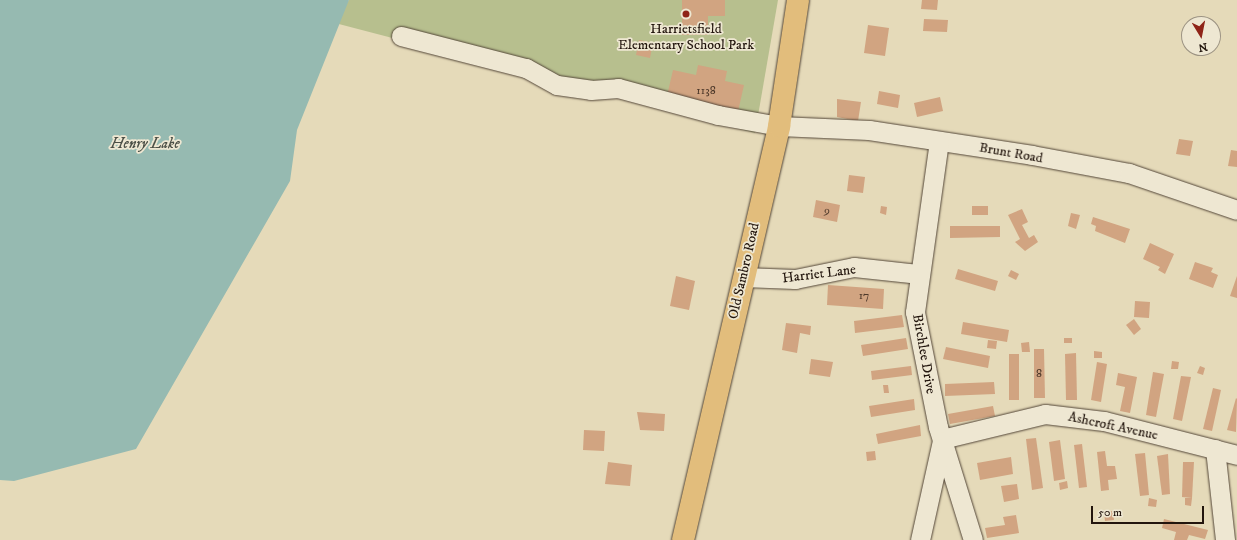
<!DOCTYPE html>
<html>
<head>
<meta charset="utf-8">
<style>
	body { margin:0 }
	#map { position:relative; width:1237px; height:540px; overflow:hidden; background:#e5dab9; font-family:"IM FELL DW Pica",serif }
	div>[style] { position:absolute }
	.green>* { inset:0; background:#b7bf8e }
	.water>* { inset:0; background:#96bab1 }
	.building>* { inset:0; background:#d1a481 }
	.roads { filter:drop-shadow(0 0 1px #534638) drop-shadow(0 0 1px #534638) }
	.minor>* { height:19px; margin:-9.5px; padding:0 9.5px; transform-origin:9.5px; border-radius:9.5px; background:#eee7d2 }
	.major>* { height:22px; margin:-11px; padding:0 11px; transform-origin:11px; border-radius:11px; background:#e2bd7c }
	.dots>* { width:11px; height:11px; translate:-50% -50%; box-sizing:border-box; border:2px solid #eee7d2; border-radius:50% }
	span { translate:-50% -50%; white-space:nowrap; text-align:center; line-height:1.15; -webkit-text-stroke:3.5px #eee7d2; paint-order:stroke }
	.number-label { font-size:12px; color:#4e392a }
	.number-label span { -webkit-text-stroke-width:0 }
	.poi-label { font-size:14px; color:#22150d }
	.street-label { font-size:14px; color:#22150d }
	.water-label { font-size:15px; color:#4b4f46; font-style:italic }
	.north { position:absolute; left:1181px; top:16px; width:40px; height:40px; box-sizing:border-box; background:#eee7d2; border:1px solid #9c9383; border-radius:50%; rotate:170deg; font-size:11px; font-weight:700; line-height:16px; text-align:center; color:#22150d }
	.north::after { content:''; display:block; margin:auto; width:14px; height:18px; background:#8f2418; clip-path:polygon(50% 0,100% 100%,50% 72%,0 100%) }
	.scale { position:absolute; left:1091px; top:506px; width:113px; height:18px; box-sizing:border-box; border:2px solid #22150d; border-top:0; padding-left:5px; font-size:12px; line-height:14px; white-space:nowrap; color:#22150d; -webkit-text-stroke:3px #eee7d2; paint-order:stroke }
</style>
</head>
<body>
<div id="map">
	<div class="green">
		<div style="clip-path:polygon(349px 0,778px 0,755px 133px,335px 23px)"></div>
	</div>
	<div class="water">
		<div style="clip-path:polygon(0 0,349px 0,297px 130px,290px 181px,136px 449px,14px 481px,0 480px)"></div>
	</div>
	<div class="building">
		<div style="clip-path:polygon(682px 0,725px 0,725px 16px,708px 16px,708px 35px,682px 35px)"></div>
		<div style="clip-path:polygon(922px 0,938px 0,937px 10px,921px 9px)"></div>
		<div style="clip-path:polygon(924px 19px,948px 20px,947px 32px,923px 31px)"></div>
		<div style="clip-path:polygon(868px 25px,889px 28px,885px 56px,864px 53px)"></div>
		<div style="clip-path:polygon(639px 40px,653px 43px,650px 58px,636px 55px)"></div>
		<div style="clip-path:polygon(698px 65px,727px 71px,725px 81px,744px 85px,737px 116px,666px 100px,673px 70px,696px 75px)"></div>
		<div style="clip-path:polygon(879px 91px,900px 95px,898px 108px,877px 104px)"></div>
		<div style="clip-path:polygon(940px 97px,943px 111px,917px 117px,914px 103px)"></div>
		<div style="clip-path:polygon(837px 99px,861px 102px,858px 121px,837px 117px)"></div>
		<div style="clip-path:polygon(1179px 139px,1193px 141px,1190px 156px,1176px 154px)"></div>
		<div style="clip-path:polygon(1231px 150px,1237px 151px,1237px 167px,1228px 166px)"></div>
		<div style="clip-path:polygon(849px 175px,865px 177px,863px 193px,847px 191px)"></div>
		<div style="clip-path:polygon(816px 200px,840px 205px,837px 222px,813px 217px)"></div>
		<div style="clip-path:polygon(881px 206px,887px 207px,886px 215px,880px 213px)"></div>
		<div style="clip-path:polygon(972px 206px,988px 206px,988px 215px,972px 215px)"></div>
		<div style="clip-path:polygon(1022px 209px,1028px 222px,1022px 225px,1029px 238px,1034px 235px,1038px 242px,1025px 251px,1015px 242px,1020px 239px,1008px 215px)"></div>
		<div style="clip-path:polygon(1071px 213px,1080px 215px,1076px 229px,1068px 226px)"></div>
		<div style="clip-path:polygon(1093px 217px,1130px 229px,1125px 243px,1095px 231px,1096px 226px,1091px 224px)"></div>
		<div style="clip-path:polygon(950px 226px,1000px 226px,1000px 237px,950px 238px)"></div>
		<div style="clip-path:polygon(1150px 243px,1174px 254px,1165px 274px,1158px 270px,1160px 267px,1143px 259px)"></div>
		<div style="clip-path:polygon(1195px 262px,1213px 268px,1211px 272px,1218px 275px,1213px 288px,1189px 279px)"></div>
		<div style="clip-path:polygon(958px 269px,998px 281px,995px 291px,955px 279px)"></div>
		<div style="clip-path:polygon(1011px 270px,1019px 274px,1016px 280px,1008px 276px)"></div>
		<div style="clip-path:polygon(676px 276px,695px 281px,689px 310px,670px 306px)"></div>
		<div style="clip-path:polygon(1237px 276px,1237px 298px,1230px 296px)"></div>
		<div style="clip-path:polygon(828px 285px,884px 289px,883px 309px,827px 305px)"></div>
		<div style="clip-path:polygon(1135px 301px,1150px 302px,1149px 318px,1134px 317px)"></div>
		<div style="clip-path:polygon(902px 315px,904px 327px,855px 333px,854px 321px)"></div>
		<div style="clip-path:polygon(1134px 319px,1141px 329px,1134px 335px,1126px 325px)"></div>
		<div style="clip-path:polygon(963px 322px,1009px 330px,1007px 342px,961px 334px)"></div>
		<div style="clip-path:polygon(786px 323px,811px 326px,810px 335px,800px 333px,797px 353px,782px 350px)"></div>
		<div style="clip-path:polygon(906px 338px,908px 349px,863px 356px,861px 345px)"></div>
		<div style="clip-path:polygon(1064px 338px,1072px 338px,1072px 343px,1064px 343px)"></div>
		<div style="clip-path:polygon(988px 340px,997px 341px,996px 349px,987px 348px)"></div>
		<div style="clip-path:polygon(1029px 342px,1030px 352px,1022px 352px,1021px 343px)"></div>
		<div style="clip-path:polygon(946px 347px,990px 356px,988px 368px,943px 359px)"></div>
		<div style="clip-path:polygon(1034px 349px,1044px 349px,1045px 398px,1034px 398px)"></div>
		<div style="clip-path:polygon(1094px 351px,1102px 352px,1102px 358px,1094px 358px)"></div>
		<div style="clip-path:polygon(1076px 353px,1077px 400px,1066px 400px,1065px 354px)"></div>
		<div style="clip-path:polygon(1009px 354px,1019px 354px,1019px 400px,1009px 400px)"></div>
		<div style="clip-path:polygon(811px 359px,833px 362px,830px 377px,809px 374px)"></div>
		<div style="clip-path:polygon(1172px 361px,1179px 362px,1178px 369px,1171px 369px)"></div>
		<div style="clip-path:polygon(1097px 362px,1107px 364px,1101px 402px,1091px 400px)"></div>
		<div style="clip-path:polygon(911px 366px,912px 375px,872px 380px,871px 371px)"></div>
		<div style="clip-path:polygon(1200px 366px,1205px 368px,1203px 375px,1197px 373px)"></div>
		<div style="clip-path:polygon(1153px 372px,1164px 374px,1156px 417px,1146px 415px)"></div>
		<div style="clip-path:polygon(1118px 373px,1137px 377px,1130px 413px,1120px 411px,1125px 387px,1116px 385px)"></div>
		<div style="clip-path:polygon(1181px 376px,1191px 377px,1182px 421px,1173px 419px)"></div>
		<div style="clip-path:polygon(994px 382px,995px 394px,945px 396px,945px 384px)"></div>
		<div style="clip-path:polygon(883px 385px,888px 385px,889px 393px,884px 393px)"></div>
		<div style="clip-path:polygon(1213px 388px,1221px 390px,1212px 431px,1203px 429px)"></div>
		<div style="clip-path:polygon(1236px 398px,1237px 399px,1236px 432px,1227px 430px)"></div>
		<div style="clip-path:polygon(914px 399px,915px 410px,871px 417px,869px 406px)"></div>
		<div style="clip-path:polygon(993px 406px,995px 416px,950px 424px,948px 414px)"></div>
		<div style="clip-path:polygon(637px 412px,665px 414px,664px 431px,640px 430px)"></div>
		<div style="clip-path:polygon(920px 425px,921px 436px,878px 444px,876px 434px)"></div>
		<div style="clip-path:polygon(584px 430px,605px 431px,604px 451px,583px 450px)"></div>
		<div style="clip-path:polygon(1036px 438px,1043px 488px,1032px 490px,1026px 439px)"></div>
		<div style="clip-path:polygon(1060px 440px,1065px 479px,1054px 481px,1049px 442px)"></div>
		<div style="clip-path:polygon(1082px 444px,1087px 487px,1079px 488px,1074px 445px)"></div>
		<div style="clip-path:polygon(875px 451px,876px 460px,867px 461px,866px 452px)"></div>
		<div style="clip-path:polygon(1105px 451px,1107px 466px,1115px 466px,1117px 479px,1108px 480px,1109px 490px,1101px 491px,1097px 452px)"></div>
		<div style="clip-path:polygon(1145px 453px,1149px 495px,1140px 496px,1135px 454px)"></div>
		<div style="clip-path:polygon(1168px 454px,1170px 494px,1162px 495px,1157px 456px)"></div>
		<div style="clip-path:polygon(1011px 457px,1013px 474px,980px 480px,977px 463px)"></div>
		<div style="clip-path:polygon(608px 462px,632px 465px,630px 486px,605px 484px)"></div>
		<div style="clip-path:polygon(1183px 462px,1194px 462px,1192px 498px,1182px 497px)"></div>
		<div style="clip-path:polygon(1067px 481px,1068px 488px,1060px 490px,1059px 483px)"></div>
		<div style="clip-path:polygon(1017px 484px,1019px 499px,1004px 502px,1001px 486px)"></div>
		<div style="clip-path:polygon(1149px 498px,1157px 500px,1156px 507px,1148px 506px)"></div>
		<div style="clip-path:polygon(1185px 498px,1192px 498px,1191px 506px,1185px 505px)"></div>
		<div style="clip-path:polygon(1113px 511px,1114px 520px,1105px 521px,1104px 512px)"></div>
		<div style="clip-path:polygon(1016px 515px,1019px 533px,987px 538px,985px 528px,1005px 525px,1003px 517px)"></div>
		<div style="clip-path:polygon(1164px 519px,1208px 530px,1205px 539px,1189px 535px,1187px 540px,1174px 540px,1176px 532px,1162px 528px)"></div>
	</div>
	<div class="roads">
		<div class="minor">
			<div style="left:401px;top:36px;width:129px;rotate:14.4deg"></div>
			<div style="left:526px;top:68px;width:35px;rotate:29deg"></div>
			<div style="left:557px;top:85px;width:34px;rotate:8deg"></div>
			<div style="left:591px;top:90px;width:27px;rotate:-4deg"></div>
			<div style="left:618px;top:88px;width:104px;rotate:15.1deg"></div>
			<div style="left:718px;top:115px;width:62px;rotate:10.2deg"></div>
			<div style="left:779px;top:126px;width:90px;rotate:2.5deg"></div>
			<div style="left:869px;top:130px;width:165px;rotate:8.7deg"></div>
			<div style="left:1032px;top:155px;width:99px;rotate:10.5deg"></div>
			<div style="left:1129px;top:173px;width:114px;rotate:18.9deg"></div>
			<div style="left:939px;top:141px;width:173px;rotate:98deg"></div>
			<div style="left:915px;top:312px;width:117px;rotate:78.7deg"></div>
			<div style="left:938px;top:427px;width:118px;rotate:72.8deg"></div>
			<div style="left:743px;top:277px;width:52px;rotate:2.2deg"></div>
			<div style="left:795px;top:279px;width:60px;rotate:-11.5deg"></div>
			<div style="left:854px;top:267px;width:64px;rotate:6.2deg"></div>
			<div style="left:942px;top:439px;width:106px;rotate:-13.6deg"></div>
			<div style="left:1045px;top:414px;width:59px;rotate:6.8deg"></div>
			<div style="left:1104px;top:421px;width:137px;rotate:14.3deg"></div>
			<div style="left:1215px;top:449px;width:92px;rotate:83.7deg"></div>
			<div style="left:920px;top:540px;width:101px;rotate:-77.5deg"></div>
		</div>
		<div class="major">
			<div style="left:683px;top:540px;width:425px;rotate:-76.9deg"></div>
			<div style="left:779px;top:126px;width:127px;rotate:-81.4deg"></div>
		</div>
	</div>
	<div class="dots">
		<div style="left:686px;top:14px;background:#8f2418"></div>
	</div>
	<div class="number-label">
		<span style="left:706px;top:91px">1138</span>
		<span style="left:827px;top:211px">9</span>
		<span style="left:864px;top:296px">17</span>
		<span style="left:1039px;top:374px">8</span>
	</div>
	<div class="poi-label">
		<span style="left:686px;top:37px">Harrietsfield<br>Elementary School Park</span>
	</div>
	<div class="street-label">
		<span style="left:1011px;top:153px;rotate:10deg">Brunt Road</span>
		<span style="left:744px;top:271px;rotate:-77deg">Old Sambro Road</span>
		<span style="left:819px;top:274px;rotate:-7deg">Harriet Lane</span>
		<span style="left:924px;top:354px;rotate:80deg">Birchlee Drive</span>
		<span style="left:1113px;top:426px;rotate:12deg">Ashcroft Avenue</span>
	</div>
	<div class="water-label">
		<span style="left:145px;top:144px">Henry Lake</span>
	</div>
	<div class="north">N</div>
	<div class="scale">50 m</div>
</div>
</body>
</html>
